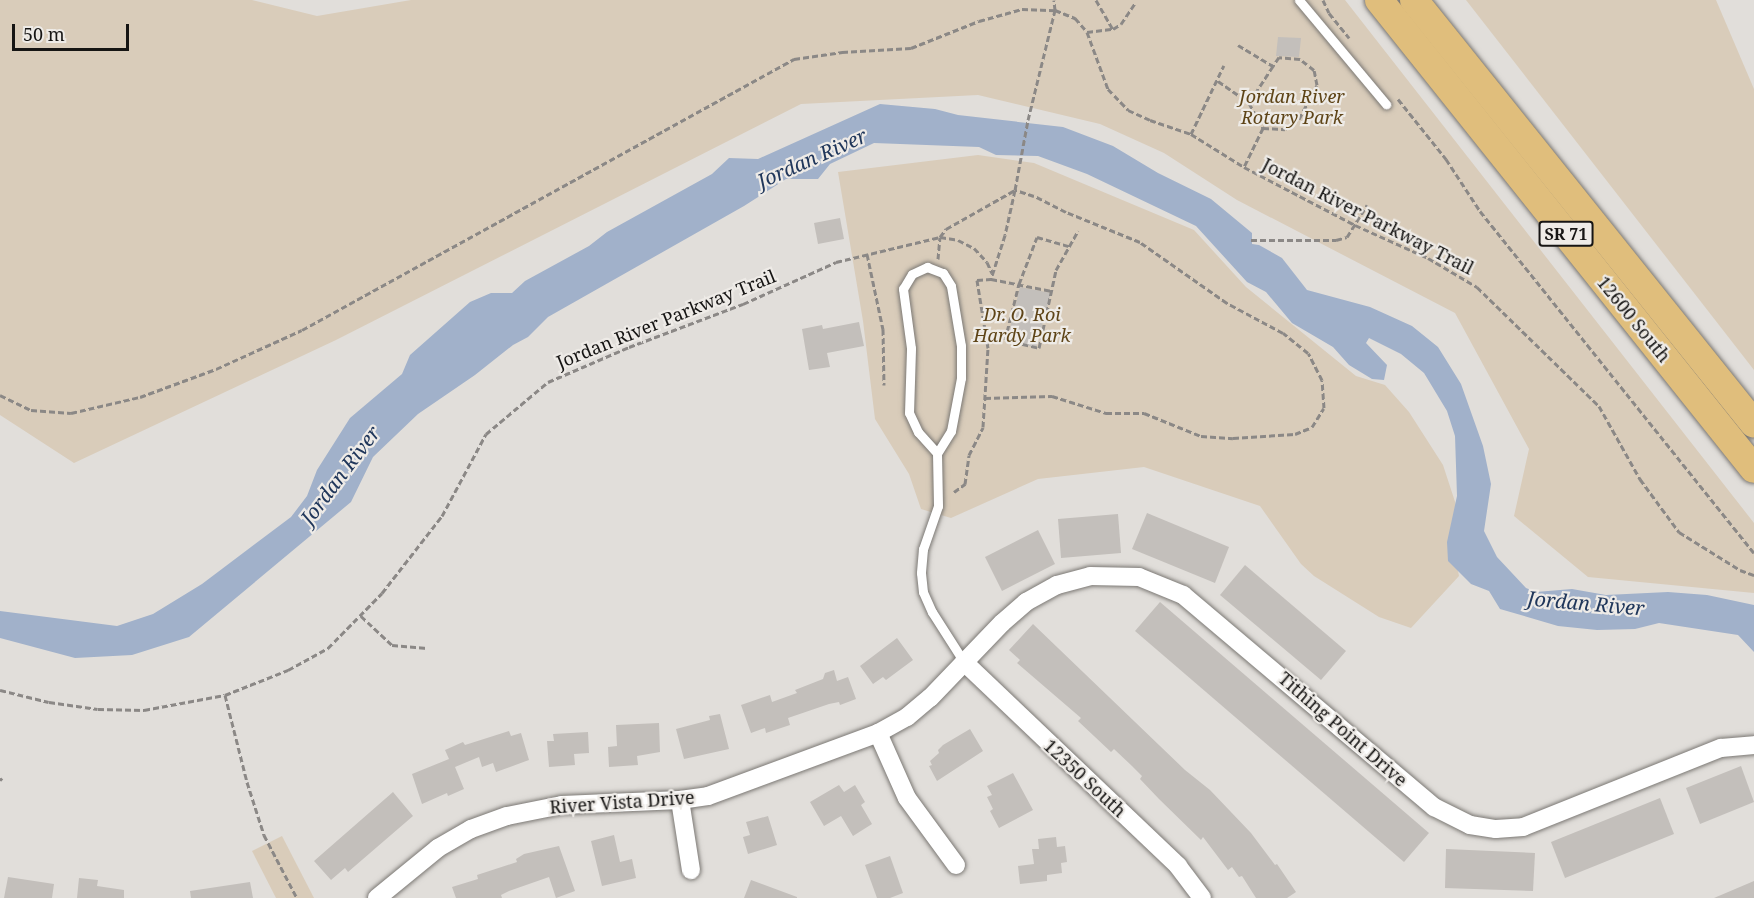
<!DOCTYPE html>
<html>
<head>
<meta charset="utf-8">
<style>
	body { margin:0 }
	#map { position:relative; width:1754px; height:898px; overflow:hidden; background:#e1deda; font-family:"Noto Serif",serif }
	div>[style] { position:absolute }
	.green>* { inset:0; background:#d9ccba }
	.water>* { inset:0; background:#a1b1ca }
	.building>* { inset:0; background:#c3bfbb }
	.path>* { height:3px; margin-top:-1.5px; transform-origin:0; background:repeating-linear-gradient(90deg,#8b8886 0 6px,transparent 0 9px) }
	.roads { filter:drop-shadow(0 0 2px #7b7874) drop-shadow(0 0 2px #7b7874) }
	.lane>* { height:9px; margin:-4.5px; padding:0 4.5px; transform-origin:4.5px; border-radius:4.5px; background:#fff }
	.street>* { height:18px; margin:-9px; padding:0 9px; transform-origin:9px; border-radius:9px; background:#fff }
	.primary>* { height:28px; margin:-14px; padding:0 14px; transform-origin:14px; border-radius:14px; background:#e0be7c }
	span { translate:-50% -50%; white-space:nowrap; text-align:center; line-height:1.15; -webkit-text-stroke:4.5px #eeebe7; paint-order:stroke }
	.shield-label span { padding:2px 4px; background:#eeebe7; border:2px solid; border-radius:4px; -webkit-text-stroke-width:0 }
	.shield-label { font-size:16px; color:#161514; font-weight:700 }
	.park-label { font-size:18px; color:#5e4417; font-style:italic }
	.street-label { font-size:18px; color:#161514 }
	.water-label { font-size:20px; color:#20375b; font-style:italic }
	.scale { position:absolute; left:12px; top:24px; width:117px; height:27px; box-sizing:border-box; border:3px solid #161514; border-top:0; padding-left:8px; font-size:18px; line-height:21px; white-space:nowrap; color:#161514; -webkit-text-stroke:4px #eeebe7; paint-order:stroke }
</style>
</head>
<body>
<div id="map">
	<div class="green">
		<div style="clip-path:polygon(0 0,252px 0,317px 16px,411px 0,1345px 0,1754px 523px,1754px 593px,1588px 577px,1514px 516px,1529px 449px,1455px 313px,1237px 200px,1164px 153px,1100px 124px,978px 95px,801px 104px,336px 340px,74px 463px,0 415px)"></div>
		<div style="clip-path:polygon(1466px 0,1716px 0,1754px 89px,1754px 370px)"></div>
		<div style="clip-path:polygon(978px 155px,1034px 163px,1194px 230px,1246px 287px,1356px 376px,1385px 385px,1409px 412px,1443px 465px,1460px 517px,1452px 540px,1459px 576px,1411px 628px,1379px 617px,1314px 576px,1301px 564px,1260px 506px,1144px 467px,1038px 479px,951px 518px,921px 509px,909px 474px,875px 419px,863px 321px,838px 172px)"></div>
		<div style="clip-path:polygon(282px 836px,314px 898px,276px 898px,252px 851px)"></div>
	</div>
	<div class="water">
		<div style="clip-path:polygon(880px 104px,935px 109px,958px 115px,1063px 127px,1113px 146px,1158px 173px,1211px 199px,1252px 233px,1252px 244px,1259px 245px,1282px 258px,1307px 290px,1370px 307px,1412px 326px,1438px 347px,1461px 384px,1483px 446px,1491px 484px,1484px 531px,1497px 557px,1526px 588px,1536px 592px,1572px 589px,1606px 595px,1668px 592px,1707px 595px,1754px 605px,1754px 652px,1738px 635px,1659px 623px,1635px 629px,1597px 630px,1558px 626px,1500px 609px,1489px 591px,1471px 584px,1448px 561px,1447px 542px,1457px 496px,1455px 436px,1447px 411px,1424px 373px,1401px 354px,1369px 338px,1366px 343px,1387px 365px,1384px 380px,1372px 379px,1349px 365px,1333px 347px,1292px 323px,1266px 292px,1247px 282px,1196px 226px,1087px 174px,1038px 156px,996px 155px,979px 147px,874px 143px,830px 164px,818px 179px,786px 179px,744px 206px,548px 317px,528px 337px,513px 345px,475px 375px,418px 414px,373px 457px,351px 502px,189px 637px,132px 655px,75px 658px,0 638px,0 611px,117px 626px,153px 614px,202px 584px,291px 517px,307px 496px,317px 470px,350px 418px,402px 374px,410px 355px,470px 302px,491px 293px,512px 293px,525px 281px,589px 246px,607px 232px,712px 174px,729px 158px,758px 159px)"></div>
	</div>
	<div class="building">
		<div style="clip-path:polygon(1278px 37px,1301px 38px,1299px 57px,1276px 56px)"></div>
		<div style="clip-path:polygon(840px 218px,844px 239px,818px 244px,814px 223px)"></div>
		<div style="clip-path:polygon(1020px 287px,1051px 293px,1036px 348px,1007px 340px)"></div>
		<div style="clip-path:polygon(859px 322px,864px 346px,827px 353px,830px 367px,809px 370px,802px 329px,822px 325px,823px 329px)"></div>
		<div style="clip-path:polygon(1147px 513px,1229px 547px,1215px 583px,1132px 549px)"></div>
		<div style="clip-path:polygon(1118px 514px,1121px 553px,1061px 558px,1058px 519px)"></div>
		<div style="clip-path:polygon(1038px 530px,1055px 564px,1002px 591px,985px 557px)"></div>
		<div style="clip-path:polygon(1245px 565px,1346px 651px,1321px 680px,1220px 595px)"></div>
		<div style="clip-path:polygon(1160px 602px,1429px 833px,1404px 862px,1135px 631px)"></div>
		<div style="clip-path:polygon(1033px 624px,1185px 770px,1210px 790px,1251px 833px,1275px 865px,1277px 864px,1296px 892px,1287px 898px,1256px 898px,1242px 876px,1239px 877px,1232px 867px,1228px 870px,1203px 837px,1201px 840px,1159px 799px,1140px 779px,1142px 776px,1132px 766px,1114px 749px,1111px 752px,1078px 721px,1081px 718px,1017px 663px,1020px 660px,1009px 650px)"></div>
		<div style="clip-path:polygon(897px 638px,913px 660px,886px 680px,883px 677px,873px 684px,860px 666px)"></div>
		<div style="clip-path:polygon(834px 670px,837px 681px,848px 677px,856px 699px,840px 705px,839px 702px,829px 704px,788px 718px,790px 725px,766px 733px,765px 728px,751px 733px,741px 705px,770px 695px,772px 702px,797px 693px,795px 690px,823px 679px,825px 673px)"></div>
		<div style="clip-path:polygon(720px 714px,729px 749px,684px 759px,676px 729px,710px 720px,709px 716px)"></div>
		<div style="clip-path:polygon(659px 723px,660px 752px,637px 756px,638px 765px,609px 767px,608px 747px,617px 746px,616px 725px)"></div>
		<div style="clip-path:polygon(970px 729px,983px 751px,937px 781px,929px 766px,932px 765px,930px 761px,939px 753px,938px 750px,943px 745px)"></div>
		<div style="clip-path:polygon(509px 731px,511px 736px,521px 733px,529px 760px,496px 772px,493px 763px,482px 767px,479px 757px,455px 767px,464px 789px,448px 796px,447px 793px,422px 804px,412px 774px,449px 759px,445px 750px,463px 742px,465px 745px)"></div>
		<div style="clip-path:polygon(588px 732px,589px 753px,574px 754px,575px 765px,549px 767px,547px 741px,554px 741px,553px 734px)"></div>
		<div style="clip-path:polygon(1741px 766px,1754px 802px,1700px 824px,1686px 788px)"></div>
		<div style="clip-path:polygon(1013px 773px,1033px 810px,999px 828px,990px 811px,993px 809px,987px 797px,992px 795px,987px 786px)"></div>
		<div style="clip-path:polygon(839px 785px,844px 792px,855px 785px,865px 802px,861px 805px,872px 824px,853px 836px,841px 816px,824px 826px,810px 802px)"></div>
		<div style="clip-path:polygon(393px 792px,413px 816px,348px 872px,345px 868px,331px 880px,314px 861px)"></div>
		<div style="clip-path:polygon(1660px 798px,1674px 834px,1565px 878px,1551px 842px)"></div>
		<div style="clip-path:polygon(768px 816px,777px 845px,748px 854px,743px 837px,750px 835px,746px 822px)"></div>
		<div style="clip-path:polygon(614px 835px,620px 862px,632px 859px,636px 878px,602px 886px,591px 841px)"></div>
		<div style="clip-path:polygon(1056px 837px,1057px 847px,1065px 846px,1067px 862px,1061px 863px,1062px 873px,1047px 875px,1047px 881px,1020px 884px,1018px 866px,1034px 864px,1032px 849px,1039px 849px,1038px 839px)"></div>
		<div style="clip-path:polygon(559px 846px,575px 891px,556px 898px,549px 877px,509px 891px,501px 895px,502px 898px,456px 898px,452px 887px,478px 879px,477px 875px,517px 862px,516px 859px,524px 854px)"></div>
		<div style="clip-path:polygon(1446px 849px,1535px 853px,1533px 891px,1445px 888px)"></div>
		<div style="clip-path:polygon(890px 856px,903px 893px,890px 898px,877px 898px,865px 865px)"></div>
		<div style="clip-path:polygon(8px 877px,54px 884px,52px 898px,4px 898px)"></div>
		<div style="clip-path:polygon(79px 878px,98px 880px,97px 886px,124px 890px,124px 898px,77px 898px)"></div>
		<div style="clip-path:polygon(751px 880px,797px 897px,797px 898px,744px 898px)"></div>
		<div style="clip-path:polygon(1754px 881px,1754px 898px,1714px 898px)"></div>
		<div style="clip-path:polygon(250px 882px,253px 898px,191px 898px,190px 891px)"></div>
	</div>
	<div class="path">
		<div style="left:1096px;top:0;width:34px;rotate:60deg"></div>
		<div style="left:1323px;top:0;width:14px;rotate:65deg"></div>
		<div style="left:1329px;top:13px;width:32px;rotate:51deg"></div>
		<div style="left:1087px;top:32px;width:26px;rotate:-7deg"></div>
		<div style="left:1113px;top:29px;width:9px;rotate:-32deg"></div>
		<div style="left:1121px;top:24px;width:25px;rotate:-56deg"></div>
		<div style="left:1238px;top:45px;width:41px;rotate:31deg"></div>
		<div style="left:1273px;top:66px;width:44px;rotate:123deg"></div>
		<div style="left:1218px;top:81px;width:38px;rotate:35deg"></div>
		<div style="left:1249px;top:103px;width:29px;rotate:61deg"></div>
		<div style="left:1263px;top:128px;width:43px;rotate:116deg"></div>
		<div style="left:1398px;top:99px;width:77px;rotate:51.3deg"></div>
		<div style="left:1446px;top:159px;width:62px;rotate:56.8deg"></div>
		<div style="left:1480px;top:211px;width:438px;rotate:51.3deg"></div>
		<div style="left:1263px;top:128px;width:22px;rotate:3deg"></div>
		<div style="left:1285px;top:129px;width:17px;rotate:-36deg"></div>
		<div style="left:1299px;top:119px;width:38px;rotate:-62deg"></div>
		<div style="left:1317px;top:85px;width:15px;rotate:-101deg"></div>
		<div style="left:1314px;top:70px;width:18px;rotate:-142deg"></div>
		<div style="left:1300px;top:59px;width:21px;rotate:-175deg"></div>
		<div style="left:1279px;top:57px;width:11px;rotate:124deg"></div>
		<div style="left:1191px;top:134px;width:76px;rotate:-64.4deg"></div>
		<div style="left:1251px;top:240px;width:85px"></div>
		<div style="left:1336px;top:240px;width:11px;rotate:-15deg"></div>
		<div style="left:1347px;top:237px;width:38px;rotate:-58deg"></div>
		<div style="left:867px;top:254px;width:77px;rotate:78deg"></div>
		<div style="left:883px;top:329px;width:56px;rotate:89deg"></div>
		<div style="left:938px;top:259px;width:22px;rotate:-85deg"></div>
		<div style="left:940px;top:237px;width:18px;rotate:9deg"></div>
		<div style="left:958px;top:240px;width:18px;rotate:27deg"></div>
		<div style="left:974px;top:248px;width:19px;rotate:47deg"></div>
		<div style="left:987px;top:262px;width:12px;rotate:66deg"></div>
		<div style="left:1005px;top:340px;width:58px;rotate:-76deg"></div>
		<div style="left:1019px;top:284px;width:50px;rotate:-69deg"></div>
		<div style="left:1037px;top:237px;width:33px;rotate:16deg"></div>
		<div style="left:987px;top:342px;width:18px;rotate:-6deg"></div>
		<div style="left:1005px;top:340px;width:35px;rotate:13deg"></div>
		<div style="left:1039px;top:348px;width:80px;rotate:-77.7deg"></div>
		<div style="left:1056px;top:270px;width:45px;rotate:-60.6deg"></div>
		<div style="left:0;top:395px;width:34px;rotate:26deg"></div>
		<div style="left:31px;top:410px;width:40px;rotate:4.3deg"></div>
		<div style="left:71px;top:413px;width:71px;rotate:-13.1deg"></div>
		<div style="left:140px;top:397px;width:81px;rotate:-20.2deg"></div>
		<div style="left:216px;top:369px;width:94px;rotate:-24.4deg"></div>
		<div style="left:302px;top:330px;width:562px;rotate:-28.85deg"></div>
		<div style="left:794px;top:59px;width:49px;rotate:-8.3deg"></div>
		<div style="left:842px;top:52px;width:69px;rotate:-3.3deg"></div>
		<div style="left:911px;top:48px;width:73px;rotate:-21.7deg"></div>
		<div style="left:979px;top:21px;width:45px;rotate:-15.6deg"></div>
		<div style="left:1022px;top:9px;width:33px;rotate:2deg"></div>
		<div style="left:1055px;top:10px;width:22px;rotate:22deg"></div>
		<div style="left:1075px;top:18px;width:18px;rotate:49deg"></div>
		<div style="left:1087px;top:32px;width:61px;rotate:69.8deg"></div>
		<div style="left:1108px;top:89px;width:29px;rotate:46deg"></div>
		<div style="left:1128px;top:110px;width:24px;rotate:24deg"></div>
		<div style="left:1150px;top:120px;width:43px;rotate:18.9deg"></div>
		<div style="left:1191px;top:134px;width:62px;rotate:31.9deg"></div>
		<div style="left:1244px;top:167px;width:125px;rotate:27.6deg"></div>
		<div style="left:1355px;top:225px;width:80px;rotate:24.3deg"></div>
		<div style="left:1428px;top:258px;width:57px;rotate:30.6deg"></div>
		<div style="left:1477px;top:287px;width:170px;rotate:44.3deg"></div>
		<div style="left:1599px;top:406px;width:84px;rotate:60.7deg"></div>
		<div style="left:1640px;top:479px;width:66px;rotate:53.7deg"></div>
		<div style="left:1679px;top:532px;width:72px;rotate:31.9deg"></div>
		<div style="left:1740px;top:570px;width:15px;rotate:20deg"></div>
		<div style="left:985px;top:398px;width:67px;rotate:-1.7deg"></div>
		<div style="left:1052px;top:396px;width:57px;rotate:17.5deg"></div>
		<div style="left:1106px;top:413px;width:38px"></div>
		<div style="left:1144px;top:413px;width:61px;rotate:22deg"></div>
		<div style="left:1201px;top:436px;width:32px;rotate:4deg"></div>
		<div style="left:1233px;top:438px;width:62px;rotate:-3.7deg"></div>
		<div style="left:1295px;top:434px;width:18px;rotate:-22deg"></div>
		<div style="left:1312px;top:427px;width:22px;rotate:-58deg"></div>
		<div style="left:1324px;top:408px;width:28px;rotate:-94deg"></div>
		<div style="left:1322px;top:380px;width:30px;rotate:-117deg"></div>
		<div style="left:1308px;top:353px;width:32px;rotate:-141deg"></div>
		<div style="left:1283px;top:333px;width:64px;rotate:-151.8deg"></div>
		<div style="left:1227px;top:303px;width:106px;rotate:-145deg"></div>
		<div style="left:1140px;top:242px;width:80px;rotate:-157.9deg"></div>
		<div style="left:1066px;top:212px;width:36px;rotate:-153deg"></div>
		<div style="left:1034px;top:196px;width:20px;rotate:-162deg"></div>
		<div style="left:1015px;top:190px;width:46px;rotate:102.5deg"></div>
		<div style="left:1005px;top:235px;width:46px;rotate:107.7deg"></div>
		<div style="left:954px;top:492px;width:14px;rotate:-36deg"></div>
		<div style="left:965px;top:484px;width:29px;rotate:-82deg"></div>
		<div style="left:969px;top:455px;width:31px;rotate:-63deg"></div>
		<div style="left:983px;top:427px;width:79px;rotate:-86.4deg"></div>
		<div style="left:988px;top:348px;width:69px;rotate:-99.2deg"></div>
		<div style="left:977px;top:280px;width:14px;rotate:-4deg"></div>
		<div style="left:991px;top:279px;width:62px;rotate:11.1deg"></div>
		<div style="left:361px;top:616px;width:42px;rotate:43.1deg"></div>
		<div style="left:392px;top:645px;width:35px;rotate:5deg"></div>
		<div style="left:0;top:690px;width:50px;rotate:13.8deg"></div>
		<div style="left:49px;top:702px;width:49px;rotate:8.1deg"></div>
		<div style="left:98px;top:709px;width:46px;rotate:1.2deg"></div>
		<div style="left:144px;top:710px;width:82px;rotate:-10.5deg"></div>
		<div style="left:225px;top:695px;width:68px;rotate:-21.6deg"></div>
		<div style="left:288px;top:670px;width:46px;rotate:-28.8deg"></div>
		<div style="left:328px;top:648px;width:77px;rotate:-45.5deg"></div>
		<div style="left:382px;top:593px;width:98px;rotate:-52.1deg"></div>
		<div style="left:442px;top:516px;width:93px;rotate:-61.8deg"></div>
		<div style="left:486px;top:434px;width:81px;rotate:-40deg"></div>
		<div style="left:548px;top:382px;width:88px;rotate:-23.4deg"></div>
		<div style="left:629px;top:347px;width:122px;rotate:-20.7deg"></div>
		<div style="left:743px;top:304px;width:102px;rotate:-24.3deg"></div>
		<div style="left:836px;top:262px;width:107px;rotate:-13.5deg"></div>
		<div style="left:940px;top:237px;width:10px;rotate:-53deg"></div>
		<div style="left:946px;top:229px;width:79px;rotate:-29.5deg"></div>
		<div style="left:1015px;top:190px;width:71px;rotate:-79.5deg"></div>
		<div style="left:1028px;top:120px;width:113px;rotate:-76.2deg"></div>
		<div style="left:1055px;top:10px;width:10px;rotate:-96deg"></div>
		<div style="left:225px;top:695px;width:90px;rotate:75.8deg"></div>
		<div style="left:247px;top:782px;width:56px;rotate:72.2deg"></div>
		<div style="left:264px;top:835px;width:71px;rotate:62.4deg"></div>
		<div style="left:0;top:778px;width:3px;rotate:45deg"></div>
	</div>
	<div class="roads">
		<div class="lane">
			<div style="left:1299px;top:0;width:136px;rotate:50.1deg"></div>
			<div style="left:937px;top:453px;width:28px;rotate:-132deg"></div>
			<div style="left:918px;top:432px;width:21px;rotate:-115deg"></div>
			<div style="left:909px;top:413px;width:65px;rotate:-88.2deg"></div>
			<div style="left:911px;top:348px;width:60px;rotate:-97.7deg"></div>
			<div style="left:903px;top:289px;width:17px;rotate:-59deg"></div>
			<div style="left:912px;top:274px;width:17px;rotate:-25deg"></div>
			<div style="left:927px;top:267px;width:17px;rotate:21deg"></div>
			<div style="left:943px;top:273px;width:15px;rotate:58deg"></div>
			<div style="left:951px;top:286px;width:61px;rotate:80.5deg"></div>
			<div style="left:961px;top:346px;width:32px;rotate:90deg"></div>
			<div style="left:961px;top:378px;width:54px;rotate:100.7deg"></div>
			<div style="left:951px;top:431px;width:26px;rotate:122deg"></div>
			<div style="left:937px;top:453px;width:53px;rotate:88.9deg"></div>
			<div style="left:938px;top:506px;width:46px;rotate:109.2deg"></div>
			<div style="left:923px;top:549px;width:24px;rotate:95deg"></div>
			<div style="left:921px;top:573px;width:19px;rotate:84deg"></div>
			<div style="left:923px;top:592px;width:22px;rotate:66deg"></div>
			<div style="left:932px;top:612px;width:59px;rotate:57.4deg"></div>
		</div>
		<div class="street">
			<div style="left:964px;top:662px;width:296px;rotate:43.6deg"></div>
			<div style="left:1178px;top:866px;width:40px;rotate:53deg"></div>
			<div style="left:878px;top:733px;width:71px;rotate:66deg"></div>
			<div style="left:907px;top:798px;width:83px;rotate:53.8deg"></div>
			<div style="left:680px;top:800px;width:71px;rotate:81.1deg"></div>
			<div style="left:377px;top:898px;width:79px;rotate:-39.3deg"></div>
			<div style="left:438px;top:848px;width:38px;rotate:-30deg"></div>
			<div style="left:471px;top:829px;width:38px;rotate:-20deg"></div>
			<div style="left:507px;top:816px;width:56px;rotate:-11.3deg"></div>
			<div style="left:562px;top:805px;width:118px;rotate:-2.4deg"></div>
			<div style="left:680px;top:800px;width:28px;rotate:-8deg"></div>
			<div style="left:708px;top:796px;width:181px;rotate:-20.3deg"></div>
			<div style="left:878px;top:733px;width:33px;rotate:-29deg"></div>
			<div style="left:907px;top:717px;width:30px;rotate:-40deg"></div>
			<div style="left:930px;top:698px;width:104px;rotate:-46.2deg"></div>
			<div style="left:1002px;top:623px;width:32px;rotate:-41deg"></div>
			<div style="left:1026px;top:602px;width:35px;rotate:-29deg"></div>
			<div style="left:1057px;top:585px;width:34px;rotate:-15deg"></div>
			<div style="left:1090px;top:576px;width:49px;rotate:1.2deg"></div>
			<div style="left:1139px;top:577px;width:48px;rotate:22.2deg"></div>
			<div style="left:1183px;top:595px;width:329px;rotate:40.2deg"></div>
			<div style="left:1434px;top:807px;width:40px;rotate:26.6deg"></div>
			<div style="left:1470px;top:825px;width:26px;rotate:9deg"></div>
			<div style="left:1496px;top:829px;width:27px;rotate:-4deg"></div>
			<div style="left:1523px;top:827px;width:213px;rotate:-21.8deg"></div>
			<div style="left:1721px;top:748px;width:33px;rotate:-5deg"></div>
		</div>
		<div class="primary">
			<div style="left:1379px;top:0;width:600px;rotate:51.36deg"></div>
			<div style="left:1414px;top:0;width:543px;rotate:51.27deg"></div>
		</div>
	</div>
	<div class="shield-label">
		<span style="left:1566px;top:234px">SR 71</span>
	</div>
	<div class="park-label">
		<span style="left:1292px;top:107px">Jordan River<br>Rotary Park</span>
		<span style="left:1022px;top:325px">Dr. O. Roi<br>Hardy Park</span>
	</div>
	<div class="street-label">
		<span style="left:1368px;top:216px;rotate:27deg">Jordan River Parkway Trail</span>
		<span style="left:666px;top:319px;rotate:-22deg">Jordan River Parkway Trail</span>
		<span style="left:1634px;top:319px;rotate:51deg">12600 South</span>
		<span style="left:1343px;top:729px;rotate:41deg">Tithing Point Drive</span>
		<span style="left:1085px;top:778px;rotate:43deg">12350 South</span>
		<span style="left:622px;top:802px;rotate:-4deg">River Vista Drive</span>
	</div>
	<div class="water-label">
		<span style="left:812px;top:158px;rotate:-24deg">Jordan River</span>
		<span style="left:340px;top:475px;rotate:-53deg">Jordan River</span>
		<span style="left:1586px;top:603px;rotate:5deg">Jordan River</span>
	</div>
	<div class="scale">50 m</div>
</div>
</body>
</html>
